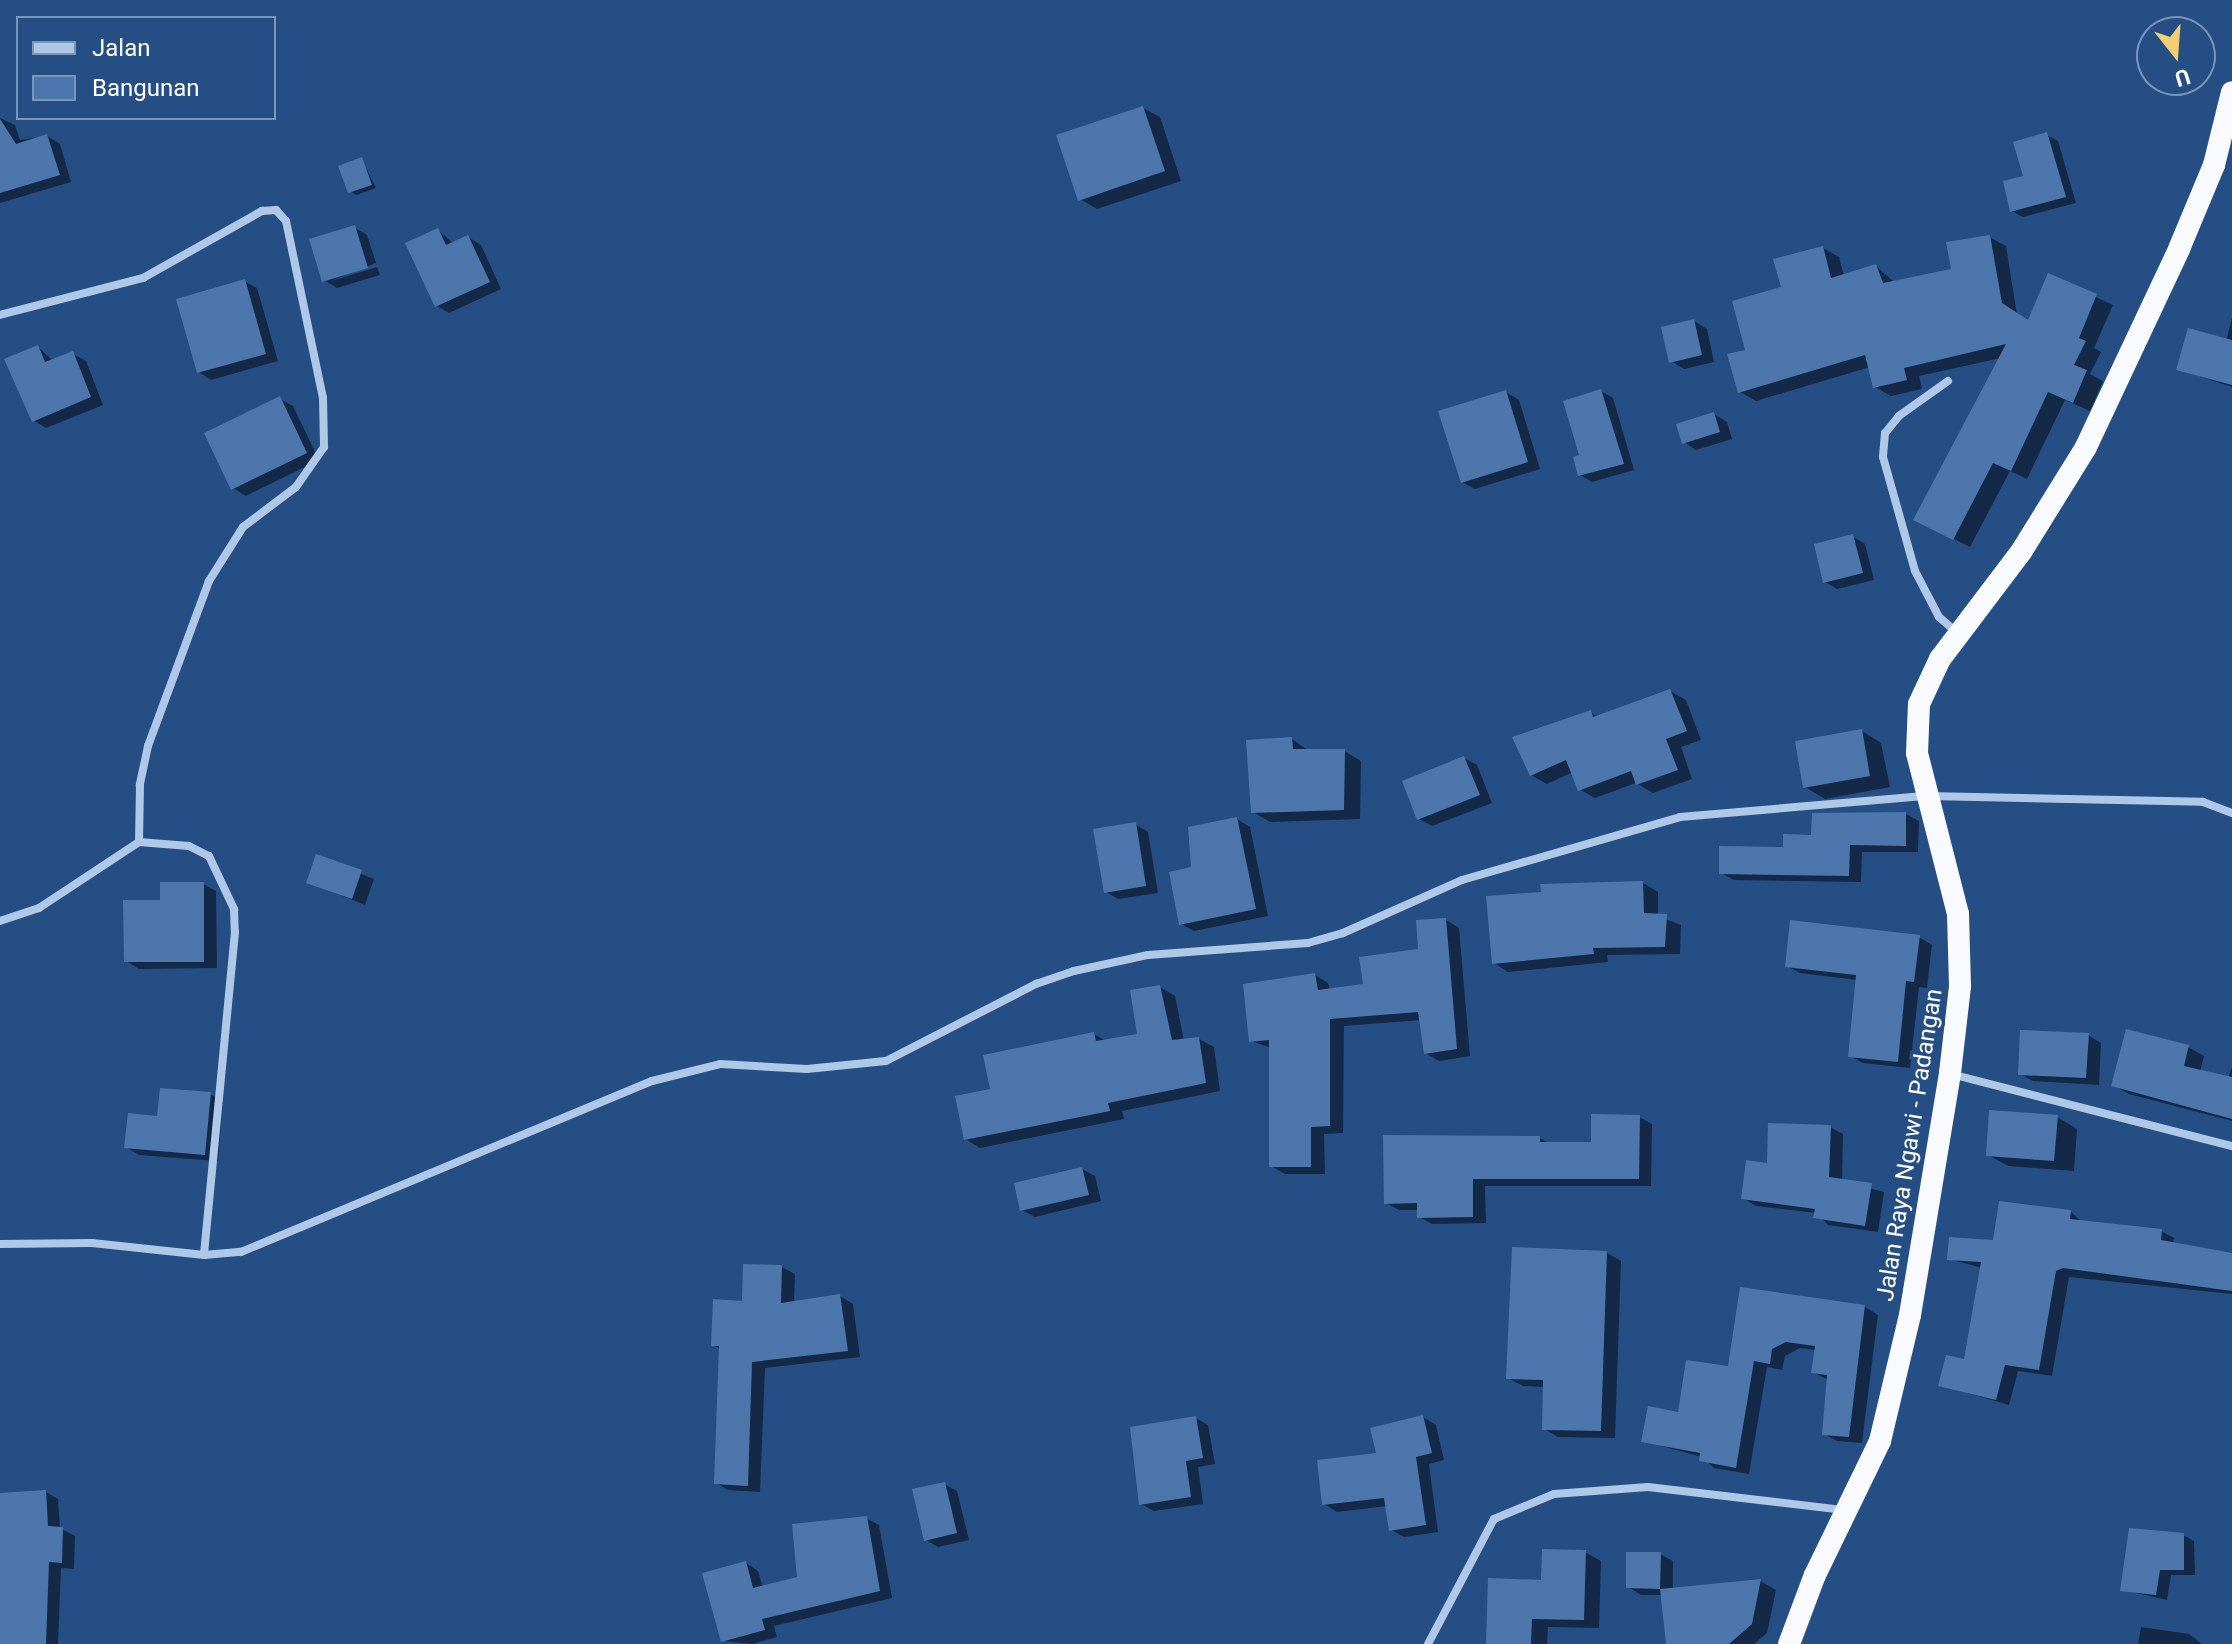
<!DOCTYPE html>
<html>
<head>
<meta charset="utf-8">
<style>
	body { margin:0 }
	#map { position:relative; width:2232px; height:1644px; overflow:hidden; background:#254e85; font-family:Roboto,sans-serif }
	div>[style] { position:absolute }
	.shadow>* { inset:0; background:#0007 }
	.building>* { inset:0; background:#4d77ac }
	.minor>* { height:8px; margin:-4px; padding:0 4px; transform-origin:4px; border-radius:4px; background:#afc8e8 }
	.trunk>* { height:22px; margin:-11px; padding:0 11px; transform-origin:11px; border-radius:11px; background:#f8fafe }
	span { translate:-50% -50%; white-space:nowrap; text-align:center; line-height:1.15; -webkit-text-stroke:7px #254e85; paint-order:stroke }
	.street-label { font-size:24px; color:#fff }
	.legend { position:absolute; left:16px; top:16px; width:260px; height:104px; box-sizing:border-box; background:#254e85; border:2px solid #7c95b6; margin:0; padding:10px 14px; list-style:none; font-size:24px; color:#fff }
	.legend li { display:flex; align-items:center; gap:16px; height:40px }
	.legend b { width:40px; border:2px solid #7c95b6 }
	.north { position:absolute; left:2136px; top:16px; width:80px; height:80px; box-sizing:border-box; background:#254e85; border:2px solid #7c95b6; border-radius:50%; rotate:163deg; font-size:22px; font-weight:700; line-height:32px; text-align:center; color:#fff }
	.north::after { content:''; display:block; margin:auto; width:28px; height:36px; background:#f2ce73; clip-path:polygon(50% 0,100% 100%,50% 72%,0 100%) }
</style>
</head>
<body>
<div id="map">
	<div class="shadow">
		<div style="clip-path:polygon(1143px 108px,1160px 117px,1181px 181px,1097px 209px,1080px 199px)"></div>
		<div style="clip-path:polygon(0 118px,15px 125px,20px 140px,47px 136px,60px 144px,71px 182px,0 203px)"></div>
		<div style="clip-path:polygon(2047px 135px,2058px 141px,2076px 203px,2023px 217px,2012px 211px)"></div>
		<div style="clip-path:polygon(362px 160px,376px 188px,356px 195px,350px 191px)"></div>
		<div style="clip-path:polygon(354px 227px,367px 235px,376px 263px,331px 281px,377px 267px,380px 275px,337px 288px,324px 280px)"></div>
		<div style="clip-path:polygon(438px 230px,454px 244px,468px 237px,481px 245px,501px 289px,449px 313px,437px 306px)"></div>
		<div style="clip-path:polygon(1989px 237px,2006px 246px,2017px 315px,2029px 322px,2049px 275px,2113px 305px,2094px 348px,2101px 352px,2090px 374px,2103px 381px,2090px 411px,2065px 400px,2027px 479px,2010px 471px,1970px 547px,1932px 528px,2001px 358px,1919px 376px,1922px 389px,1891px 396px,1875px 387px,1870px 367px,1756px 401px,1740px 392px,1748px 351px,1783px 288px,1823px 248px,1839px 257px,1844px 276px,1876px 266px,1895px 283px,1953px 270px)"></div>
		<div style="clip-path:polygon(244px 281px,257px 288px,278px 361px,211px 380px,199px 372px)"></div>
		<div style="clip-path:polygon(2232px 318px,2232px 387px,2178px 369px,2226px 341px)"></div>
		<div style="clip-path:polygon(1694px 321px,1707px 329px,1714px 362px,1684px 369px,1671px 361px)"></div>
		<div style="clip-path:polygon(38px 347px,53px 361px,73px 354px,86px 361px,103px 405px,46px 428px,33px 420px)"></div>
		<div style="clip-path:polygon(1601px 391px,1613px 398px,1634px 470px,1592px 482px,1580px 475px)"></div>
		<div style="clip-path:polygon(1506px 392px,1519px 400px,1540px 469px,1475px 489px,1462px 482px)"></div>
		<div style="clip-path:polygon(280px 399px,293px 406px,319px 460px,246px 496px,233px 488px)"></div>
		<div style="clip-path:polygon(1714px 414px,1727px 422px,1732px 439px,1696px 450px,1684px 442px)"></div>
		<div style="clip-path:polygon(1853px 537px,1865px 544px,1874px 580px,1837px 589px,1825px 582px)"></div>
		<div style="clip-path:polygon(1670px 691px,1686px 700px,1701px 740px,1681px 747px,1692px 779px,1653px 793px,1636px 783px,1595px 798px,1579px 789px,1573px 772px,1547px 784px,1531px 775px,1590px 712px,1598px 717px)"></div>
		<div style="clip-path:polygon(1862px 731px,1881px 743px,1890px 787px,1825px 799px,1805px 787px)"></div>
		<div style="clip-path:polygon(1292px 739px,1309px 751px,1344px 751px,1361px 761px,1360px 819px,1270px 822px,1253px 812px)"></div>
		<div style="clip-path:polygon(1464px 758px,1477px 765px,1492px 803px,1432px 826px,1419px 819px)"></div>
		<div style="clip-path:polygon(1906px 814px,1919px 821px,1918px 852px,1862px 852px,1861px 882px,1734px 880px,1721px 873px,1813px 837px)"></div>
		<div style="clip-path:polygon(1237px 819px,1250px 827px,1268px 916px,1194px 931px,1181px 924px)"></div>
		<div style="clip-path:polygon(1135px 824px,1148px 832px,1158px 893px,1118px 899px,1106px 892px)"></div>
		<div style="clip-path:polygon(317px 856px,374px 879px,365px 905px,308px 882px)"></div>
		<div style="clip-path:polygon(1643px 883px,1658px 892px,1658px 916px,1681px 925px,1680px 954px,1607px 955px,1608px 962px,1508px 972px,1494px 963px)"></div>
		<div style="clip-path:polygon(203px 884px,216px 891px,217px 968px,139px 969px,126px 961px,162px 902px)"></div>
		<div style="clip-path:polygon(1446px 920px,1459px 928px,1470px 1056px,1439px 1061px,1425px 1053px,1421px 1020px,1344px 1026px,1343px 1133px,1324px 1134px,1325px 1174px,1285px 1174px,1271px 1166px,1271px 1048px,1251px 1041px,1315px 975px,1328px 983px,1330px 990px,1365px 986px,1421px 951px)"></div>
		<div style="clip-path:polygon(1919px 937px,1932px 945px,1927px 988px,1919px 987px,1910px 1068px,1863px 1063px,1850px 1056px,1857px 980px,1800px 973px,1787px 966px)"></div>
		<div style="clip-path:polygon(1160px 987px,1175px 996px,1184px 1041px,1199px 1039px,1214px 1047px,1220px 1091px,1122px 1111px,1124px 1119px,980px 1148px,965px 1139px,992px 1091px,1094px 1034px,1106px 1041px,1139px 1036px)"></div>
		<div style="clip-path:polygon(2088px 1035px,2101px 1043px,2099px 1085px,2033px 1081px,2020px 1074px)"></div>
		<div style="clip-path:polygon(2188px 1047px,2204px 1056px,2200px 1072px,2228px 1078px,2232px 1067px,2232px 1121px,2129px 1094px,2113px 1085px)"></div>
		<div style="clip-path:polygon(210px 1094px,223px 1101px,218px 1161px,139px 1155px,126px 1147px,159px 1118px)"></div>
		<div style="clip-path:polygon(1639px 1117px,1652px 1124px,1651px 1186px,1485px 1186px,1486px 1223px,1432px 1224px,1419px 1217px,1419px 1210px,1399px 1210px,1386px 1203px,1540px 1138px,1550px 1144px,1593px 1144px)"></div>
		<div style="clip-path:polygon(2057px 1117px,2077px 1129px,2074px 1171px,2008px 1166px,1988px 1155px)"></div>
		<div style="clip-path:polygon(1830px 1127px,1843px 1134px,1842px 1181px,1884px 1192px,1878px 1232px,1828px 1225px,1816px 1213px,1756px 1206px,1743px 1198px,1768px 1165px)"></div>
		<div style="clip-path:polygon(1082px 1169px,1095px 1176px,1101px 1201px,1035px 1217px,1022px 1210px)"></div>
		<div style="clip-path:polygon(2071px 1212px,2083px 1223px,2161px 1231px,2174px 1238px,2173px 1245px,2232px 1255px,2232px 1294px,2069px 1277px,2052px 1376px,2018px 1371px,2009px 1405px,1940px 1385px,1965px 1361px,1982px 1268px,1949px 1259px)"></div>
		<div style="clip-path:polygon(1607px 1253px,1621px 1261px,1615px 1438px,1558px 1437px,1544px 1429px,1545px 1387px,1523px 1386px,1508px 1378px)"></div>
		<div style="clip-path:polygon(782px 1267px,795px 1274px,794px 1303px,840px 1296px,853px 1304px,860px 1357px,765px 1368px,760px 1492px,728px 1490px,716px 1483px,721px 1349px,713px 1345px,744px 1303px)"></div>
		<div style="clip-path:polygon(1742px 1290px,1865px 1307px,1878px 1315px,1862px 1443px,1837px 1441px,1824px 1434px,1828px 1380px,1813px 1372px,1816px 1350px,1800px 1348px,1785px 1356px,1782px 1370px,1767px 1367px,1749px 1474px,1714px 1468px,1702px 1457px,1643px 1441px,1730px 1369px)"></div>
		<div style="clip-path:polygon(1423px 1417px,1436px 1425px,1444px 1460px,1429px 1464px,1438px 1532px,1404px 1537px,1391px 1530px,1387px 1506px,1337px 1512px,1324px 1504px)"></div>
		<div style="clip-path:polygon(1196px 1418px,1208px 1425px,1215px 1464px,1198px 1467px,1203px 1504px,1154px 1511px,1141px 1504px)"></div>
		<div style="clip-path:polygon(944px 1484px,957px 1491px,969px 1540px,938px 1547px,926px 1540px)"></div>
		<div style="clip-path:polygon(46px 1492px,58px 1499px,60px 1528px,75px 1536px,74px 1569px,61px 1568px,58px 1644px,3px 1644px,0 1495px)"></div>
		<div style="clip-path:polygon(866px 1518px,879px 1525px,892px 1598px,774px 1626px,777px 1637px,752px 1644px,723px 1641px,746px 1563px,758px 1571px,763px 1588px,800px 1579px)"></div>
		<div style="clip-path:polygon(2183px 1535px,2194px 1541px,2195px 1575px,2171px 1575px,2167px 1600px,2123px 1590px)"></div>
		<div style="clip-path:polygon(1585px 1552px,1601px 1561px,1599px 1628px,1548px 1627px,1547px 1644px,1488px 1644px,1543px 1582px)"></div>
		<div style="clip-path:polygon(1660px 1554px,1673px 1561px,1673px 1589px,1760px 1581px,1776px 1590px,1767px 1633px,1754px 1644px,1668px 1644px,1663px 1595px,1641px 1595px,1628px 1587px)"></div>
		<div style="clip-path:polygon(2141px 1627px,2189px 1634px,2202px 1644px,2138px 1644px)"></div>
	</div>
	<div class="building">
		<div style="clip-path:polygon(1143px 106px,1165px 171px,1078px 201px,1056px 135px)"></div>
		<div style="clip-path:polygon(0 119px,16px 144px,47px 134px,60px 175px,0 193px)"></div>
		<div style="clip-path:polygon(2047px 132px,2066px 197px,2010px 212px,2003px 181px,2023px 176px,2013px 142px)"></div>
		<div style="clip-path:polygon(362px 157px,372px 185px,348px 193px,338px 166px)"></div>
		<div style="clip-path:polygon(355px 225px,368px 268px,322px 282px,309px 239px)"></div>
		<div style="clip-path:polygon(438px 228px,446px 245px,468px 235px,490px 282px,435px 307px,405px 243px)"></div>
		<div style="clip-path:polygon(1990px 235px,2002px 303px,2028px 320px,2048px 273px,2097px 294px,2079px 338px,2086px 341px,2074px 365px,2087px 370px,2073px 403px,2048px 392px,2011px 471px,1993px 463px,1953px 540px,1913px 520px,2006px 344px,1904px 368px,1907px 380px,1873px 388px,1865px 355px,1738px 393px,1727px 354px,1745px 350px,1732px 301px,1781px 287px,1773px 259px,1823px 246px,1831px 278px,1876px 264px,1883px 283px,1951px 269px,1946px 242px)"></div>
		<div style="clip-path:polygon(245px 279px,266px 354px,197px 373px,176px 299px)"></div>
		<div style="clip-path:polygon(1694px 319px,1702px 355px,1669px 363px,1661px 327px)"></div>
		<div style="clip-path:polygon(2188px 328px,2232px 340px,2232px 385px,2176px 370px)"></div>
		<div style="clip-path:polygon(38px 345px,45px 362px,73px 351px,91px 397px,32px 422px,4px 359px)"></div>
		<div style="clip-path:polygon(1601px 389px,1624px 464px,1578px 476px,1573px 457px,1579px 455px,1563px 401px)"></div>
		<div style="clip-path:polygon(1506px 390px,1528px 462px,1461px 483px,1438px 411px)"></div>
		<div style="clip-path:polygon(280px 396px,307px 453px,231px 490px,204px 433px)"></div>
		<div style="clip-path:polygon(1714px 412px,1720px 432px,1682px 444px,1676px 424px)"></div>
		<div style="clip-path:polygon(1853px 534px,1863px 573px,1823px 583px,1814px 544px)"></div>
		<div style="clip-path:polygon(1670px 689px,1687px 731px,1666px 739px,1678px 770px,1636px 785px,1631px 771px,1578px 791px,1566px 760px,1530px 776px,1512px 737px,1591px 710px,1593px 717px)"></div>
		<div style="clip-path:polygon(1862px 729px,1870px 776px,1803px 788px,1795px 741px)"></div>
		<div style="clip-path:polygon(1292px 737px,1293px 749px,1345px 749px,1344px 810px,1251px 813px,1246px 740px)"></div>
		<div style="clip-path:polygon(1464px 756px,1480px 795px,1417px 820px,1402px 781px)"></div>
		<div style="clip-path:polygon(1906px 812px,1906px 846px,1850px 845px,1849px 876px,1719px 874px,1719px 846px,1783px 847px,1783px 834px,1811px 835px,1812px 813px)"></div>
		<div style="clip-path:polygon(1237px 817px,1256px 909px,1179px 925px,1169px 872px,1191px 867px,1188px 827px)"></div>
		<div style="clip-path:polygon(1136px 822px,1146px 886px,1104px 893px,1093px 829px)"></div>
		<div style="clip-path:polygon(316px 854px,362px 870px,352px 899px,306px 883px)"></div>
		<div style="clip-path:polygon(1643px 881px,1644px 913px,1667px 914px,1665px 947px,1593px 948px,1594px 954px,1492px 964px,1486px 896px,1541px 892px,1540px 884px)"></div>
		<div style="clip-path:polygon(160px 882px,204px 882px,204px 962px,124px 962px,123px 900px,160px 900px)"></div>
		<div style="clip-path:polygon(1446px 918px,1457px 1049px,1424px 1054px,1418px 1012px,1330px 1019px,1330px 1126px,1311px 1127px,1311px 1167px,1269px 1167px,1269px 1040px,1249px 1042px,1243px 984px,1315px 973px,1318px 990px,1363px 984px,1359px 957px,1418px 949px,1416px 920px)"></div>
		<div style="clip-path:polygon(1790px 920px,1920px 935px,1914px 982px,1906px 981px,1898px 1062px,1848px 1057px,1856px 975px,1785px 967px)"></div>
		<div style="clip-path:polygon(1160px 985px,1172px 1040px,1199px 1037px,1206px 1083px,1108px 1103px,1110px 1111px,964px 1140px,955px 1096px,990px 1089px,983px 1055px,1094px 1032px,1096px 1041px,1137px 1034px,1130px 990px)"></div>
		<div style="clip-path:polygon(2126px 1029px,2189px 1045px,2184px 1066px,2232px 1077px,2232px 1119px,2111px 1086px)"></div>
		<div style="clip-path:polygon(2020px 1030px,2089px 1033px,2086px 1078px,2018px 1075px)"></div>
		<div style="clip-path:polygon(160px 1088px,211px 1092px,205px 1155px,124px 1148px,128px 1113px,157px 1116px)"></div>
		<div style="clip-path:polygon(1989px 1110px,2058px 1115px,2054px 1161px,1986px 1156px)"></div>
		<div style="clip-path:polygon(1591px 1114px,1640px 1115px,1639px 1179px,1473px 1179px,1473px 1217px,1417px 1218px,1417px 1203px,1384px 1204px,1383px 1135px,1540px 1136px,1540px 1142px,1591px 1142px)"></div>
		<div style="clip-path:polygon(1768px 1123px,1831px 1125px,1829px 1177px,1872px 1183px,1865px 1226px,1813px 1218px,1815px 1209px,1741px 1199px,1746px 1160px,1767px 1163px)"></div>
		<div style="clip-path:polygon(1082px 1167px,1089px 1195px,1020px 1211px,1014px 1183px)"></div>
		<div style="clip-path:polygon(1999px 1201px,2071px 1210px,2070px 1219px,2162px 1229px,2161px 1240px,2232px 1253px,2232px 1291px,2063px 1268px,2056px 1271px,2039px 1370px,2005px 1365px,1996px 1400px,1938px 1386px,1946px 1355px,1964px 1359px,1981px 1262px,1947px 1260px,1949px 1237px,1993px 1240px)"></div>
		<div style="clip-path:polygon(1512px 1247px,1607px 1251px,1601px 1431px,1542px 1430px,1543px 1380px,1506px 1379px)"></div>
		<div style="clip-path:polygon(743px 1264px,782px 1265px,781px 1303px,840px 1294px,848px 1351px,752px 1362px,748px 1486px,714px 1484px,719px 1346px,711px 1346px,713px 1299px,742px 1301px)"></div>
		<div style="clip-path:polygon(1740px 1287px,1865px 1305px,1849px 1437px,1822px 1435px,1827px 1375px,1811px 1373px,1815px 1346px,1786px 1342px,1772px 1349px,1770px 1364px,1754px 1361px,1736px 1468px,1699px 1461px,1700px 1453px,1641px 1442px,1648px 1406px,1678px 1412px,1686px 1360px,1728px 1366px)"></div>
		<div style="clip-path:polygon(1423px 1415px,1432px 1453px,1416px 1457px,1426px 1525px,1389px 1531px,1384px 1498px,1322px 1505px,1317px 1460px,1376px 1453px,1370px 1428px)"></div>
		<div style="clip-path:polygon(1196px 1416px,1203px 1458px,1186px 1461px,1191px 1497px,1139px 1505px,1130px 1427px)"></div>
		<div style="clip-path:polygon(945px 1482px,957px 1533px,924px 1541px,912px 1489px)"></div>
		<div style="clip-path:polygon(46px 1490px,48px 1526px,63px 1527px,62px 1563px,49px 1562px,46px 1644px,0 1644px,0 1493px)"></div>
		<div style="clip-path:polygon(867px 1516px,880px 1591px,762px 1619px,765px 1630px,721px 1642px,702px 1573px,746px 1561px,753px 1588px,797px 1577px,792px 1524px)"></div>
		<div style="clip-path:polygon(2129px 1528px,2184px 1533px,2184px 1570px,2160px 1570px,2156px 1595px,2120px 1591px)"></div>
		<div style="clip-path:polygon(1542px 1549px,1586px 1550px,1584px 1620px,1532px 1619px,1531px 1644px,1486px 1644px,1488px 1578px,1541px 1580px)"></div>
		<div style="clip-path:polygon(1626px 1552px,1661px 1552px,1660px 1589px,1626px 1588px)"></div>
		<div style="clip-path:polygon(1761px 1579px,1752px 1624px,1729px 1644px,1666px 1644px,1660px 1589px)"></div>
	</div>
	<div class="minor">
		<div style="left:0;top:315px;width:148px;rotate:-14.5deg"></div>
		<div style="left:143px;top:278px;width:137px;rotate:-29.4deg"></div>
		<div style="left:262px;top:211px;width:14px;rotate:-4deg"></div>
		<div style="left:276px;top:210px;width:15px;rotate:48deg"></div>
		<div style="left:286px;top:221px;width:181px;rotate:78.2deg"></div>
		<div style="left:323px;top:398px;width:49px;rotate:88.8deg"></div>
		<div style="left:324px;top:447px;width:49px;rotate:125deg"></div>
		<div style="left:296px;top:487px;width:66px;rotate:143deg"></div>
		<div style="left:243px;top:527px;width:64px;rotate:122.2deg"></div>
		<div style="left:209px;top:581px;width:176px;rotate:110.3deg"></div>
		<div style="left:148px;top:746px;width:40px;rotate:102deg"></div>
		<div style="left:140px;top:785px;width:57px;rotate:91deg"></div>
		<div style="left:1948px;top:381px;width:60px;rotate:144.5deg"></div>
		<div style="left:1899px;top:416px;width:22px;rotate:129deg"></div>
		<div style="left:1885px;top:433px;width:24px;rotate:95deg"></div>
		<div style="left:1883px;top:457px;width:118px;rotate:74.3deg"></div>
		<div style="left:1915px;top:571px;width:52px;rotate:62.4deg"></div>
		<div style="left:1939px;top:617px;width:23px;rotate:41deg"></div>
		<div style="left:0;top:921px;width:41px;rotate:-18.4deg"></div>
		<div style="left:39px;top:908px;width:120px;rotate:-33.4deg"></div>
		<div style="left:139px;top:842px;width:50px;rotate:4.6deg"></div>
		<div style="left:189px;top:846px;width:22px;rotate:27deg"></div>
		<div style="left:209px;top:856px;width:59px;rotate:64.7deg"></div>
		<div style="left:234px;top:909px;width:23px;rotate:88deg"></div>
		<div style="left:235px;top:932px;width:324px;rotate:95.5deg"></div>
		<div style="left:1951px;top:1074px;width:290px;rotate:14.4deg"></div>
		<div style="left:0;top:1244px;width:92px;rotate:-0.6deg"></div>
		<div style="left:92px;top:1243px;width:113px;rotate:6.1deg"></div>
		<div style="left:204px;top:1255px;width:37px;rotate:-5deg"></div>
		<div style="left:241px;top:1252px;width:445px;rotate:-22.6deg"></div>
		<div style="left:652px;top:1081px;width:70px;rotate:-14deg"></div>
		<div style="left:720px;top:1064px;width:87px;rotate:3.3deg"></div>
		<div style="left:807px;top:1069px;width:79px;rotate:-5.8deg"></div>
		<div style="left:886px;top:1061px;width:169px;rotate:-27.2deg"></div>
		<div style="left:1036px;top:984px;width:40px;rotate:-18.9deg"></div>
		<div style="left:1074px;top:971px;width:76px;rotate:-12.2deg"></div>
		<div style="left:1148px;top:955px;width:160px;rotate:-4.3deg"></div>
		<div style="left:1308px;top:943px;width:36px;rotate:-16deg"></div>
		<div style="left:1343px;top:933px;width:130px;rotate:-24deg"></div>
		<div style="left:1462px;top:880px;width:227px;rotate:-16.1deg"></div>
		<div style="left:1680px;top:817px;width:248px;rotate:-4.9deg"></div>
		<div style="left:1927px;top:796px;width:276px;rotate:1.2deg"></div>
		<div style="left:2203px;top:802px;width:31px;rotate:21deg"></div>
		<div style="left:1428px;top:1644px;width:141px;rotate:-62.2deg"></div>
		<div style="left:1494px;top:1519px;width:65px;rotate:-22.6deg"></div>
		<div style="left:1554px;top:1494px;width:94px;rotate:-4.3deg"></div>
		<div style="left:1648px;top:1487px;width:196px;rotate:6.7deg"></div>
	</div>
	<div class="trunk">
		<div style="left:1789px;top:1644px;width:74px;rotate:-69.4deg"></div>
		<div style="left:1815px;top:1575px;width:149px;rotate:-64.1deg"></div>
		<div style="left:1880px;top:1441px;width:130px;rotate:-76.6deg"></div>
		<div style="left:1910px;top:1315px;width:245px;rotate:-80.6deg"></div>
		<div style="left:1950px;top:1073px;width:88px;rotate:-83.4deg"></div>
		<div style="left:1960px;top:986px;width:72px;rotate:-91.6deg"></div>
		<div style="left:1958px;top:914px;width:166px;rotate:-104.3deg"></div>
		<div style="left:1917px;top:753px;width:49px;rotate:-87.7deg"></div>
		<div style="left:1919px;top:704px;width:50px;rotate:-65deg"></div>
		<div style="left:1940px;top:659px;width:134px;rotate:-52.9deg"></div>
		<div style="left:2021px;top:552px;width:123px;rotate:-58.2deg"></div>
		<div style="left:2086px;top:447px;width:219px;rotate:-64.8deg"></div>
		<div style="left:2179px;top:249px;width:91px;rotate:-67.4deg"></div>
		<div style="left:2214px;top:165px;width:75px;rotate:-76.1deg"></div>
	</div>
	<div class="street-label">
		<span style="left:1910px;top:1145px;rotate:-81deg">Jalan Raya Ngawi - Padangan</span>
	</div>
	<ul class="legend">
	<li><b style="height:10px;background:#afc8e8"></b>Jalan</li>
	<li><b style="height:22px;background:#4d77ac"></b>Bangunan</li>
	</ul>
	<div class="north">U</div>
</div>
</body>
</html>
